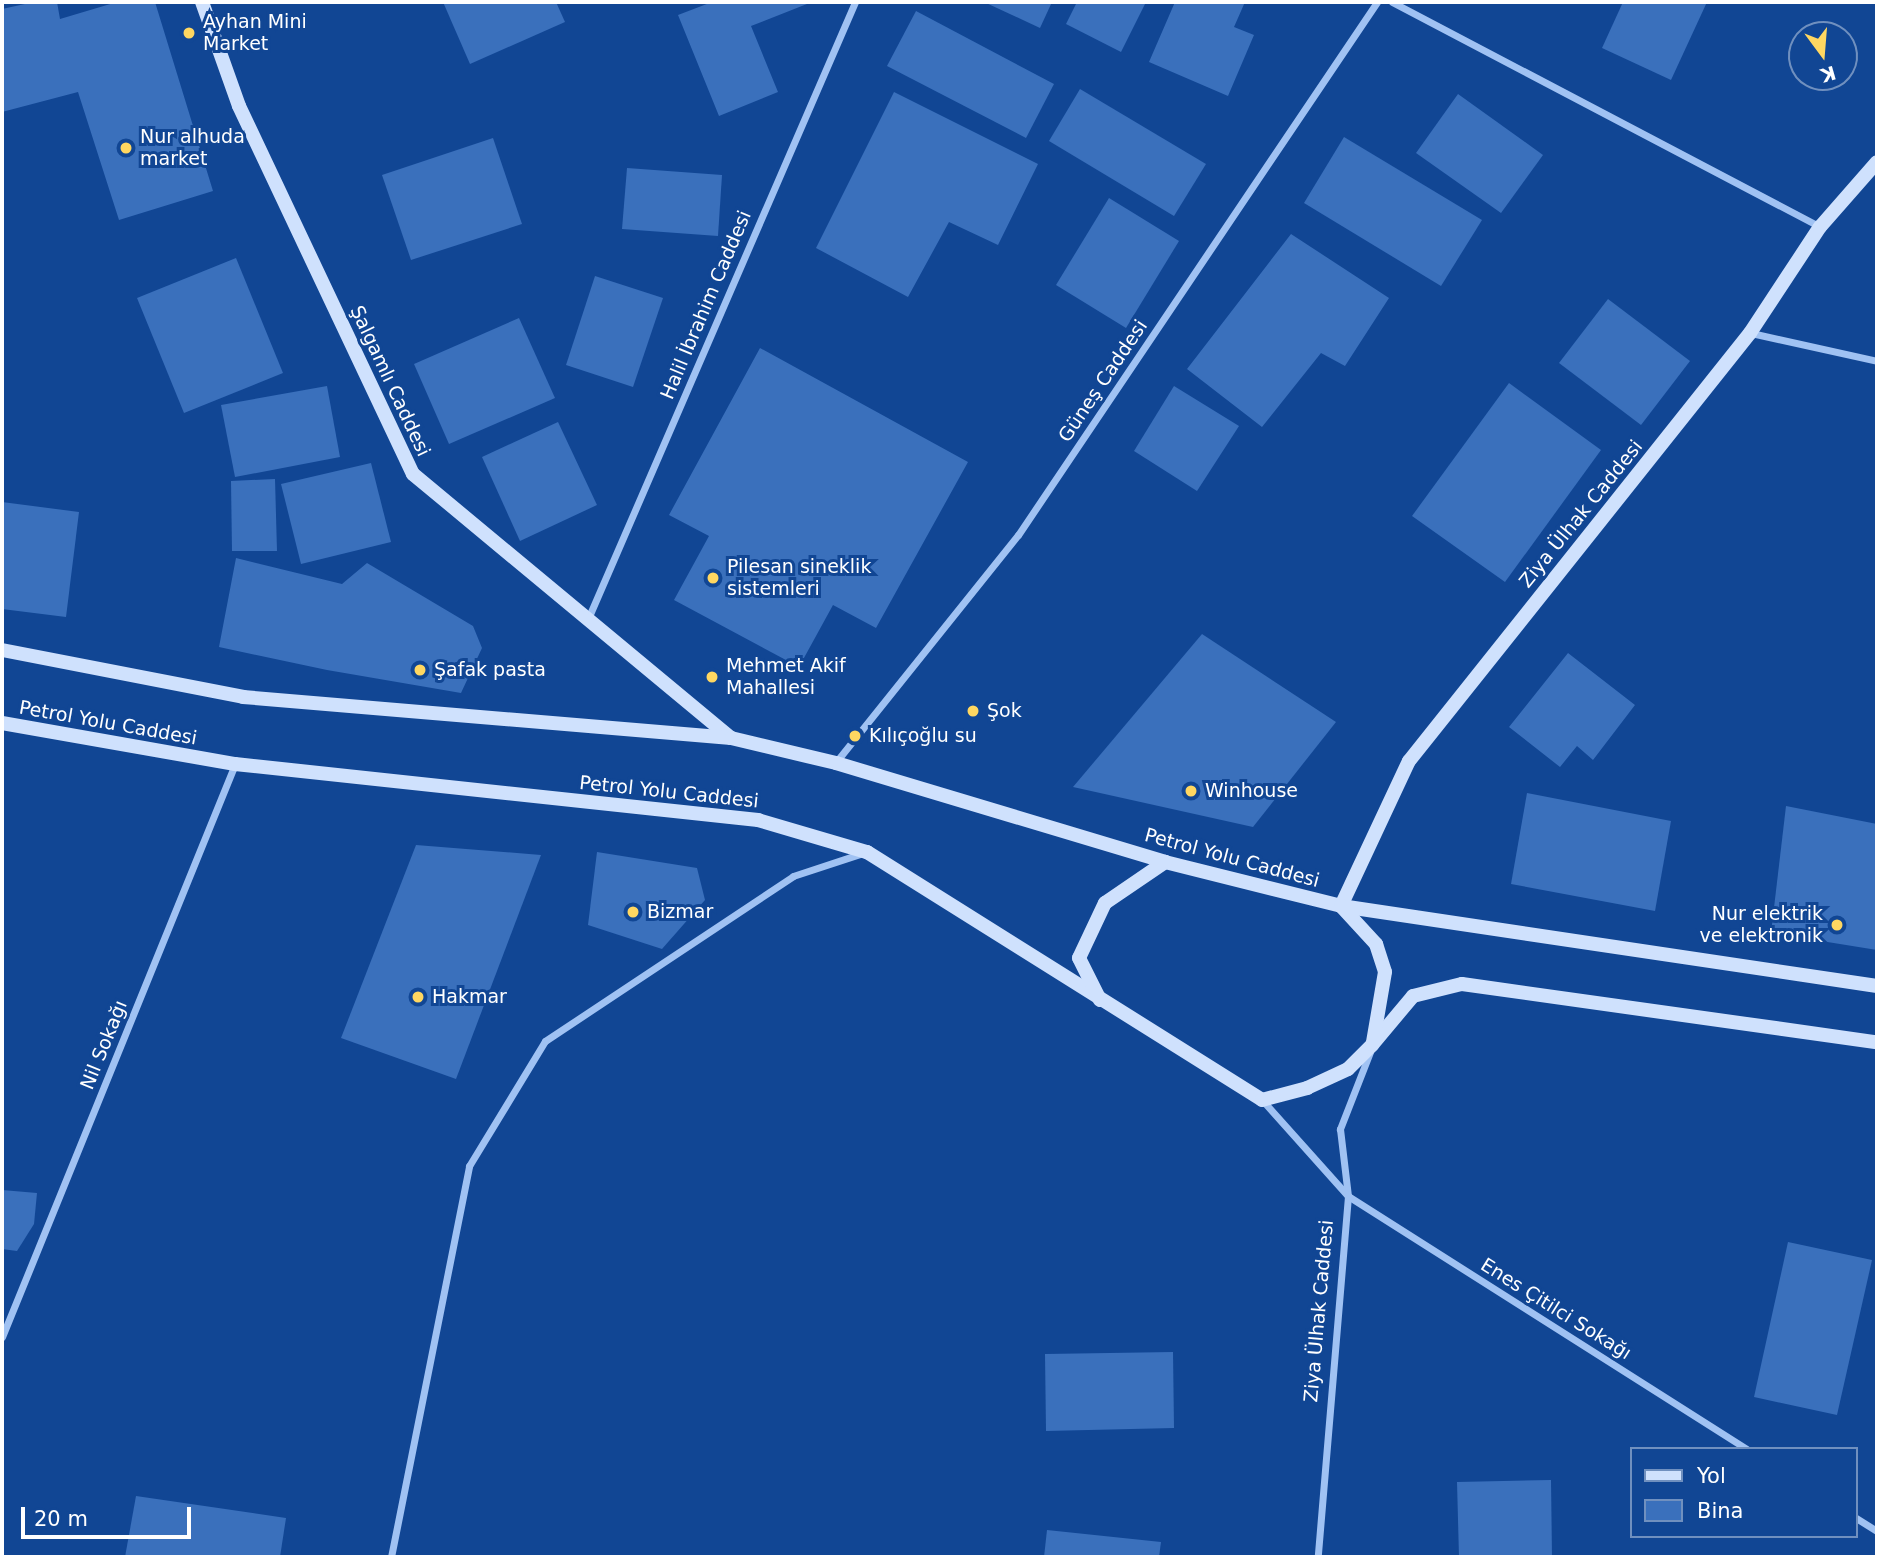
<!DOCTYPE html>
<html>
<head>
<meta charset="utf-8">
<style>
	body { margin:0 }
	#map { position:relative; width:1879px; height:1559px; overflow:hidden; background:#114694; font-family:"DejaVu Sans",sans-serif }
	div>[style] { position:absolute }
	.building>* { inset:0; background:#3a70bc }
	.street>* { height:7px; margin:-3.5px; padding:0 3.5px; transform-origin:3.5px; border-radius:3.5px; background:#a0c2f3 }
	.secondary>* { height:14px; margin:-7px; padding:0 7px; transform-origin:7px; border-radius:7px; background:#cfe1fd }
	.dots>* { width:19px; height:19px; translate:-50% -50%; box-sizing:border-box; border:4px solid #114694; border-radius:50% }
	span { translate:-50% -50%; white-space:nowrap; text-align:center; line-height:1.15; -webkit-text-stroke:6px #114694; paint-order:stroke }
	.poi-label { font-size:19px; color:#fff }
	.left { translate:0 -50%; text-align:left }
	.right { translate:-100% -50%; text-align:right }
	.street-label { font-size:19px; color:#fff }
	.frame { position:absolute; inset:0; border:4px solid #fff; pointer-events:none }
	.legend { position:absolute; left:1630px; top:1447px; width:228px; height:91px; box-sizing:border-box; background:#114694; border:2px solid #7090bf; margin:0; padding:9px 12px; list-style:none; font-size:21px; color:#fff }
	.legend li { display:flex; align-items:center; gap:14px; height:35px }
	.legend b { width:35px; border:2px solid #7090bf }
	.north { position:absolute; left:1788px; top:21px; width:70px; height:70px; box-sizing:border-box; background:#114694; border:2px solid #7090bf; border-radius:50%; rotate:164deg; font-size:19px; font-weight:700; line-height:28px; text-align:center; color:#fff }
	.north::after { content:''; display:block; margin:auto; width:24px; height:32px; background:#ffd761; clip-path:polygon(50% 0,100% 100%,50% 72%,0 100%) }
	.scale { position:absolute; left:21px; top:1507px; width:170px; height:32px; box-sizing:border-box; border:4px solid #fff; border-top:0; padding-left:9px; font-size:21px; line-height:24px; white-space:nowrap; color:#fff; -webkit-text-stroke:5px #114694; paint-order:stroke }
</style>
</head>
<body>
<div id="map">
	<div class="building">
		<div style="clip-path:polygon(34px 2px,57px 2px,60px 19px,117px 2px,155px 2px,213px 191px,119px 220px,78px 92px,2px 112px,2px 9px)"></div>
		<div style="clip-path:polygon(443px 2px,556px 2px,565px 22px,470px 64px)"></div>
		<div style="clip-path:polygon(712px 2px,812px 2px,751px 26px,778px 92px,719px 116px,678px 15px)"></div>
		<div style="clip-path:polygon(984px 2px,1052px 2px,1040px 28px)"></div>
		<div style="clip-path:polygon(1077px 2px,1146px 2px,1121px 52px,1066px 24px)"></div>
		<div style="clip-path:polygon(1175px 2px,1245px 2px,1234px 27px,1254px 35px,1228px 96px,1149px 62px)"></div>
		<div style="clip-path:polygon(1623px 2px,1707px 2px,1671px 80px,1602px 48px)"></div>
		<div style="clip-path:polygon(916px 11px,1054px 84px,1026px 138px,887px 66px)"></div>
		<div style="clip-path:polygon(1080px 89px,1206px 164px,1174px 216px,1049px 141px)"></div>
		<div style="clip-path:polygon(894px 92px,1038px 164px,998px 245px,949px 222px,908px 297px,816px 248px)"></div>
		<div style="clip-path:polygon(1458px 94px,1543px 155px,1501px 213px,1416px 153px)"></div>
		<div style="clip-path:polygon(1344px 137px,1482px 220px,1441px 286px,1304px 203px)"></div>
		<div style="clip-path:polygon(493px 138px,522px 224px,411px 260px,382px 175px)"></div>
		<div style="clip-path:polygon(627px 168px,722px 175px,718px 236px,622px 229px)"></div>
		<div style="clip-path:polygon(1109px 198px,1179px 241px,1126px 328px,1056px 285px)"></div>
		<div style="clip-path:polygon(1291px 234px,1389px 298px,1345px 366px,1321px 353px,1262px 427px,1187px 369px)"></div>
		<div style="clip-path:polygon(236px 258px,283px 373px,184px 413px,137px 298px)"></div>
		<div style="clip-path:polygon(595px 276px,663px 298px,633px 387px,566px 365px)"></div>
		<div style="clip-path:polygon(1608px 299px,1690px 361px,1641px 425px,1559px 363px)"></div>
		<div style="clip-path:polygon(519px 318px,555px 398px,449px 444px,414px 364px)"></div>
		<div style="clip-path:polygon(760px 348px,968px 462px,876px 628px,833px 605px,799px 667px,674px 600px,709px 536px,669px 515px)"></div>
		<div style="clip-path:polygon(1509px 383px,1601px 450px,1505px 582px,1412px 516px)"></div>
		<div style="clip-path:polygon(327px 386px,340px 457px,235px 477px,221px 405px)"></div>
		<div style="clip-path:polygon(1174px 386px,1239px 426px,1197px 491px,1134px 451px)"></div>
		<div style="clip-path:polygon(558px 422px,597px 505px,520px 541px,482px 457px)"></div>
		<div style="clip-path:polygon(371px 463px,391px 542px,301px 564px,281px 484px)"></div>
		<div style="clip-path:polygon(275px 479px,277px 551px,232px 551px,231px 481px)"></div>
		<div style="clip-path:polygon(2px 502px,79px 512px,66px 617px,2px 609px)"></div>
		<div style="clip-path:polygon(236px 558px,342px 584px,367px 563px,473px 626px,482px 648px,461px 693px,327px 670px,219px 647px)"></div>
		<div style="clip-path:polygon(1202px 634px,1336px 722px,1253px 827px,1073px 787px)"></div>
		<div style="clip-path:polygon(1568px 653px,1635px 705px,1593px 760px,1577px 746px,1560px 767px,1509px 727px)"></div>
		<div style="clip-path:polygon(1527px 793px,1671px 821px,1655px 911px,1511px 884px)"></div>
		<div style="clip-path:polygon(1786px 806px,1877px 824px,1877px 950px,1771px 933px)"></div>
		<div style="clip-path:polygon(416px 845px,541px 855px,456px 1079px,341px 1038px)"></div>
		<div style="clip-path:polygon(597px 852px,697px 868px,705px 900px,662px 949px,588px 925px)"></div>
		<div style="clip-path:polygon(2px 1190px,37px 1193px,34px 1224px,17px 1251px,2px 1249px)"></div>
		<div style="clip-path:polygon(1788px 1242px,1872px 1260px,1837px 1415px,1754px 1397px)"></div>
		<div style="clip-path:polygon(1173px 1352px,1174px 1428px,1046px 1431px,1045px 1354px)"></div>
		<div style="clip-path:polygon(1551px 1480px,1552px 1557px,1459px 1557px,1457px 1482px)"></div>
		<div style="clip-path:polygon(136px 1496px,286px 1518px,280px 1557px,125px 1557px)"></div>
		<div style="clip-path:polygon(1047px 1530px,1161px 1542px,1159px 1557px,1044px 1557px)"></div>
	</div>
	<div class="street">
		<div style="left:1392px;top:2px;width:484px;rotate:27.7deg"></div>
		<div style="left:1751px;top:333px;width:129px;rotate:12.5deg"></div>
		<div style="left:587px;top:621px;width:675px;rotate:-66.59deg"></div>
		<div style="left:836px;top:762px;width:291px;rotate:-51.3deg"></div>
		<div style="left:1018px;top:535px;width:643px;rotate:-56.04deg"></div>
		<div style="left:1370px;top:1052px;width:83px;rotate:111.3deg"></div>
		<div style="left:1340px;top:1129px;width:67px;rotate:83.2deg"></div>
		<div style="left:1348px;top:1196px;width:472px;rotate:32.4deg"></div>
		<div style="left:1263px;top:1101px;width:127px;rotate:48.2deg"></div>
		<div style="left:1348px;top:1196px;width:362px;rotate:94.8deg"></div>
		<div style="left:2px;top:1337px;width:619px;rotate:-67.87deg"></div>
		<div style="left:1856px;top:1518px;width:25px;rotate:32deg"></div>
		<div style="left:391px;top:1557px;width:399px;rotate:-78.7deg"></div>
		<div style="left:469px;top:1166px;width:146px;rotate:-58.7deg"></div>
		<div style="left:545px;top:1041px;width:298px;rotate:-33.6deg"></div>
		<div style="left:793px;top:876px;width:74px;rotate:-18.2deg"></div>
	</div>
	<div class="secondary">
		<div style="left:202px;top:2px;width:110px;rotate:70.4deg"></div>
		<div style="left:239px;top:106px;width:407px;rotate:64.7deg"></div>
		<div style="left:413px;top:474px;width:413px;rotate:39.7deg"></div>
		<div style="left:2px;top:650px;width:246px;rotate:11deg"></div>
		<div style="left:243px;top:697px;width:490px;rotate:4.8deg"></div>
		<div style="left:731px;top:738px;width:108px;rotate:13.4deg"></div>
		<div style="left:836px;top:763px;width:344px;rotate:16.7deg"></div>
		<div style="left:1165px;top:862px;width:181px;rotate:14deg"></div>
		<div style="left:1341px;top:906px;width:542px;rotate:8.49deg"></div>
		<div style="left:2px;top:723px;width:237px;rotate:10deg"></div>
		<div style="left:235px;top:764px;width:526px;rotate:6.11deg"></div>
		<div style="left:758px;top:820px;width:114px;rotate:16.4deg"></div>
		<div style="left:867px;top:852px;width:466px;rotate:32.1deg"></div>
		<div style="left:1262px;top:1100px;width:47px;rotate:-14.9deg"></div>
		<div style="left:1307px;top:1088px;width:45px;rotate:-24.9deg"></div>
		<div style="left:1348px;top:1069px;width:34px;rotate:-45deg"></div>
		<div style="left:1372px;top:1045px;width:64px;rotate:-50.1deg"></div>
		<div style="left:1413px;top:996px;width:50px;rotate:-13.8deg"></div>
		<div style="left:1462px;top:984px;width:419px;rotate:8deg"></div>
		<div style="left:1341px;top:906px;width:160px;rotate:-64.9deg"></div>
		<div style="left:1409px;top:761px;width:547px;rotate:-51.45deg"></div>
		<div style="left:1750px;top:333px;width:127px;rotate:-56.6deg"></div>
		<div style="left:1820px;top:227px;width:86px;rotate:-48.8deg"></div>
		<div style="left:1341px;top:906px;width:52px;rotate:47.4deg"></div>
		<div style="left:1376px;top:944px;width:29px;rotate:72deg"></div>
		<div style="left:1385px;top:972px;width:71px;rotate:99.7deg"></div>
		<div style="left:1100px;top:1000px;width:47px;rotate:-116.6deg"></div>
		<div style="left:1079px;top:958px;width:61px;rotate:-64.7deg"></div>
		<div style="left:1105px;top:903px;width:73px;rotate:-34.3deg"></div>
	</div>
	<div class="dots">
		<div style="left:189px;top:33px;background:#ffd761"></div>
		<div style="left:126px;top:148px;background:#ffd761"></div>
		<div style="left:713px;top:578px;background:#ffd761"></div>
		<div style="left:420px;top:670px;background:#ffd761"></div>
		<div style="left:712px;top:677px;background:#ffd761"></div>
		<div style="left:973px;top:711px;background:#ffd761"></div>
		<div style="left:855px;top:736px;background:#ffd761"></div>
		<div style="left:1191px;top:791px;background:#ffd761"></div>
		<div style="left:633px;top:912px;background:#ffd761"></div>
		<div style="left:1837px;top:925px;background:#ffd761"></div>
		<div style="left:418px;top:997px;background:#ffd761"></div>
	</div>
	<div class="poi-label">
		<span class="left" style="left:203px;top:33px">Ayhan Mini<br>Market</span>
		<span class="left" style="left:140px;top:148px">Nur alhuda<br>market</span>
		<span class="left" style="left:727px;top:578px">Pilesan sineklik<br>sistemleri</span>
		<span class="left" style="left:726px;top:677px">Mehmet Akif<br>Mahallesi</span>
		<span class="left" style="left:434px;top:670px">Şafak pasta</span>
		<span class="left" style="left:987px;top:711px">Şok</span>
		<span class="left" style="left:869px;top:736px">Kılıçoğlu su</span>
		<span class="left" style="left:1205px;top:791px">Winhouse</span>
		<span class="left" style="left:647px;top:912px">Bizmar</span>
		<span class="right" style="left:1823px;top:925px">Nur elektrik<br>ve elektronik</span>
		<span class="left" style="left:432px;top:997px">Hakmar</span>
	</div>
	<div class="street-label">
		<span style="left:706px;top:305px;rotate:-67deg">Halil İbrahim Caddesi</span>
		<span style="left:390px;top:381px;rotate:65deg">Şalgamlı Caddesi</span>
		<span style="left:1103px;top:381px;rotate:-56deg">Güneş Caddesi</span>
		<span style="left:1581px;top:514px;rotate:-51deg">Ziya Ülhak Caddesi</span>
		<span style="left:108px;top:723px;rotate:10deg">Petrol Yolu Caddesi</span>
		<span style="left:669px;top:792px;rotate:6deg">Petrol Yolu Caddesi</span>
		<span style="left:1232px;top:858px;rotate:15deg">Petrol Yolu Caddesi</span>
		<span style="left:104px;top:1045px;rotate:-68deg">Nil Sokağı</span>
		<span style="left:1556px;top:1309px;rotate:32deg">Enes Çitilci Sokağı</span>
		<span style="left:1319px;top:1311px;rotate:-85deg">Ziya Ülhak Caddesi</span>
	</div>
	<div class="frame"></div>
	<ul class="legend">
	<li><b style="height:9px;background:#cfe1fd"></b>Yol</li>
	<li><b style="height:19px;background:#3a70bc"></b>Bina</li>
	</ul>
	<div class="north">K</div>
	<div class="scale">20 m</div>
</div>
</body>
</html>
